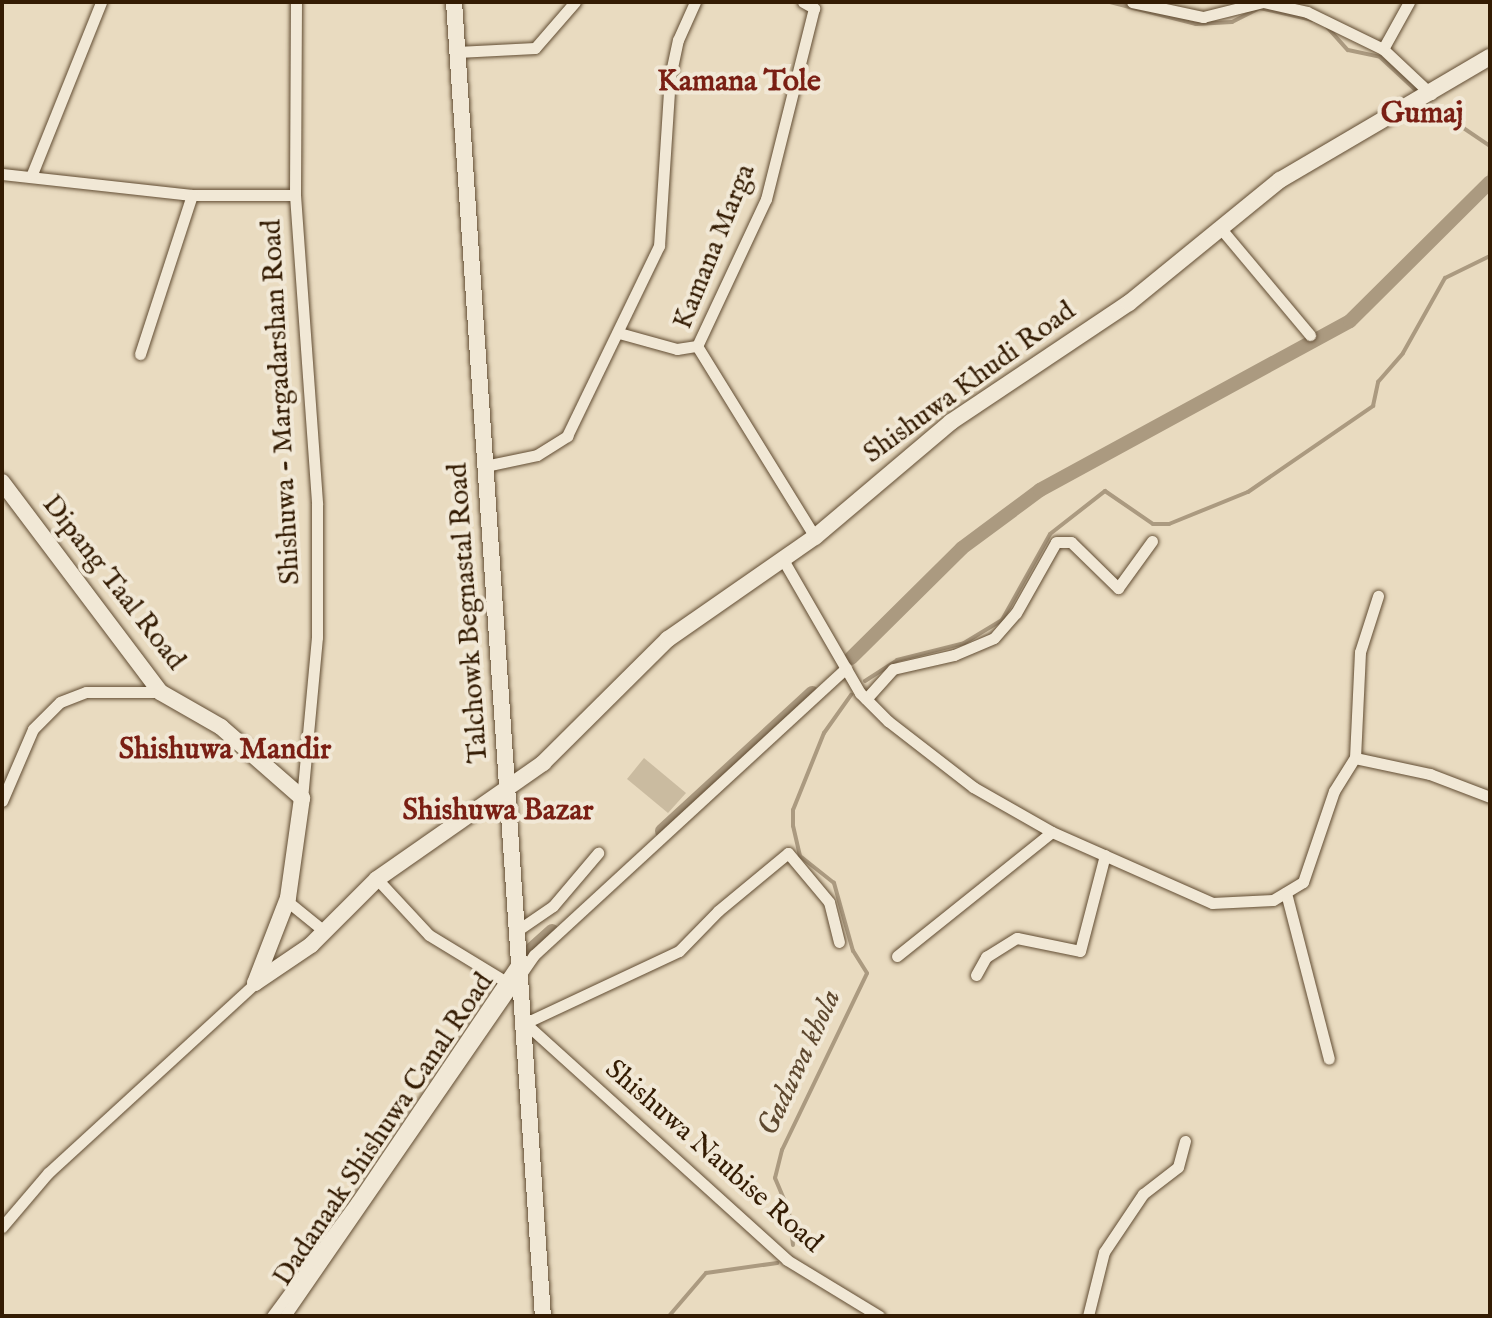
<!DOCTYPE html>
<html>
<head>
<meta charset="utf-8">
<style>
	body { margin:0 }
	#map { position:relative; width:1492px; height:1318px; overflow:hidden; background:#e9dbc0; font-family:"IM FELL English",serif }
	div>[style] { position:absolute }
	.green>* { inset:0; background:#cabba0 }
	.stream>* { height:4px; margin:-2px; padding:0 2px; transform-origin:2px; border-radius:2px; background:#ab9a80 }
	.canal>* { height:14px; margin:-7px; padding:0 7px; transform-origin:7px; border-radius:7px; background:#ab9a80 }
	.roads { filter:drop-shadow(0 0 2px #614c32) drop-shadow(0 0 2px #614c32) }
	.minor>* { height:11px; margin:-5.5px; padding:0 5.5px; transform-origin:5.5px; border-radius:5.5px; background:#f1e8d6 }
	.secondary>* { height:16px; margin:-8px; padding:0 8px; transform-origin:8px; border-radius:8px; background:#f1e8d6 }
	span { translate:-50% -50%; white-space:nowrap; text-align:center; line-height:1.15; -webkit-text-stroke:8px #f1e8d6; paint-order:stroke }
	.street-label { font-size:28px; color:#341c03 }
	.neighbourhood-label { font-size:30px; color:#7a1f14; font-weight:700 }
	.water-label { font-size:30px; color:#5e482f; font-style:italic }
	.frame { position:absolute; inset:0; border:4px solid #341c03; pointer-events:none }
</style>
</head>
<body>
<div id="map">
	<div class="green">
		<div style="clip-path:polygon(644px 758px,686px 793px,668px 813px,627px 779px)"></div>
	</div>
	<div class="stream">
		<div style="left:1110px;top:2px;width:89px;rotate:14.3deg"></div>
		<div style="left:1196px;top:24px;width:36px;rotate:-3deg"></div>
		<div style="left:1232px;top:22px;width:31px;rotate:-27deg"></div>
		<div style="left:1260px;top:8px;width:53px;rotate:13deg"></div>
		<div style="left:1327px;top:27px;width:31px;rotate:48deg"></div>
		<div style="left:1348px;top:50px;width:33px;rotate:12deg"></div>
		<div style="left:1380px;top:57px;width:54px;rotate:42.8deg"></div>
		<div style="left:1431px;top:106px;width:71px;rotate:34.1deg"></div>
		<div style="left:1489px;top:184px;width:14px;rotate:-86deg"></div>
		<div style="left:865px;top:681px;width:38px;rotate:-33deg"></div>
		<div style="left:897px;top:660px;width:69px;rotate:-14.2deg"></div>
		<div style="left:964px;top:643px;width:44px;rotate:-31.2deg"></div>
		<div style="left:1002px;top:620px;width:98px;rotate:-60.8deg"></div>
		<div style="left:1050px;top:534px;width:70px;rotate:-38deg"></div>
		<div style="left:1105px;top:491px;width:58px;rotate:34.5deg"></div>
		<div style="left:1153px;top:524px;width:16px"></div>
		<div style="left:1169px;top:524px;width:85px;rotate:-22.1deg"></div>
		<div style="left:1248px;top:492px;width:152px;rotate:-34.5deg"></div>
		<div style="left:1373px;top:406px;width:25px;rotate:-78deg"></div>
		<div style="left:1378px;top:382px;width:38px;rotate:-49deg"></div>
		<div style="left:1403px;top:353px;width:86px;rotate:-60.8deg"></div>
		<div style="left:1445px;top:278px;width:50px;rotate:-26.1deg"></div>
		<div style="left:793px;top:1245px;width:34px;rotate:-97deg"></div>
		<div style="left:789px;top:1211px;width:36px;rotate:-113deg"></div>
		<div style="left:775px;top:1178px;width:29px;rotate:-76deg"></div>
		<div style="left:782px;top:1150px;width:196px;rotate:-64.3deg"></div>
		<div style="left:867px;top:973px;width:26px;rotate:-122deg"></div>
		<div style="left:853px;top:951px;width:71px;rotate:-105.6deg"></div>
		<div style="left:834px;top:883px;width:43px;rotate:-141.5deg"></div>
		<div style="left:800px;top:856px;width:31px;rotate:-103deg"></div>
		<div style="left:793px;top:826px;width:16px;rotate:-90deg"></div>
		<div style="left:793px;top:810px;width:83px;rotate:-68.1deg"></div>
		<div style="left:824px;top:733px;width:47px;rotate:-54.6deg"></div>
		<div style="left:669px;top:1316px;width:57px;rotate:-49.3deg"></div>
		<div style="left:706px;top:1273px;width:72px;rotate:-8deg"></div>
	</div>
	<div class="canal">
		<div style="left:851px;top:658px;width:156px;rotate:-44.7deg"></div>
		<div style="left:962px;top:548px;width:97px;rotate:-36.6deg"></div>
		<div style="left:1040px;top:490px;width:353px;rotate:-28.6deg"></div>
		<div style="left:1350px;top:321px;width:197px;rotate:-44.8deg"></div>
		<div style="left:662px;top:831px;width:204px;rotate:-42.6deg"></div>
		<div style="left:532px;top:949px;width:27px;rotate:-42deg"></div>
	</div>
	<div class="roads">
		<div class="minor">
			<div style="left:296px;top:2px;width:193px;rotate:90.3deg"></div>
			<div style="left:295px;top:195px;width:310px;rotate:85.9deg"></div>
			<div style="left:317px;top:504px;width:133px;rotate:90deg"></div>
			<div style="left:317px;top:637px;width:162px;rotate:95.3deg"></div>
			<div style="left:803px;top:2px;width:13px;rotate:29deg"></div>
			<div style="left:814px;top:8px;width:197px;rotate:104.1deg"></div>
			<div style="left:766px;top:199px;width:162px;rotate:115.1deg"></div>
			<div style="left:697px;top:346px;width:225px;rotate:58.3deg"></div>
			<div style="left:1132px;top:2px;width:73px;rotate:11.9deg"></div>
			<div style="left:1203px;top:17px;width:62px;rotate:-14deg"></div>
			<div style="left:1263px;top:2px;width:45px;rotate:12.8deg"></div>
			<div style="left:1307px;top:12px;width:85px;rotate:26deg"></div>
			<div style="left:1383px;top:49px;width:66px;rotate:43.2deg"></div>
			<div style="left:1383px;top:49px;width:54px;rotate:-61deg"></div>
			<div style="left:457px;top:52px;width:78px;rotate:-2.9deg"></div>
			<div style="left:535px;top:48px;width:61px;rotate:-49deg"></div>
			<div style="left:2px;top:174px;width:191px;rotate:6.3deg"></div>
			<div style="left:192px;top:195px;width:103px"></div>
			<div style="left:32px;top:174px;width:185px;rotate:-68.1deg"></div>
			<div style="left:1222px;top:230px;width:137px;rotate:50deg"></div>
			<div style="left:619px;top:333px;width:60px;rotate:15.4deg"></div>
			<div style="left:677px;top:349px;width:20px;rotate:-9deg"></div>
			<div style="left:140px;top:354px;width:167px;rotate:-71.9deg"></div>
			<div style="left:485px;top:466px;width:53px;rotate:-11.9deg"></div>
			<div style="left:537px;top:455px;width:36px;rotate:-32deg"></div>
			<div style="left:567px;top:436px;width:211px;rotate:-64.2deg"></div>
			<div style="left:659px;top:246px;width:169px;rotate:-86.3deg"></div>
			<div style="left:670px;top:77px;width:38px;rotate:-78deg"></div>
			<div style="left:678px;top:40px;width:42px;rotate:-65.9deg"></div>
			<div style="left:782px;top:558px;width:156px;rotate:60deg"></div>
			<div style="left:860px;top:693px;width:40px;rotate:45deg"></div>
			<div style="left:888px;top:721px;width:108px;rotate:37.8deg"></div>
			<div style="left:973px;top:787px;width:91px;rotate:29.7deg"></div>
			<div style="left:1052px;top:832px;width:175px;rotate:23.9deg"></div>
			<div style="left:1212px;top:903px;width:61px;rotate:-2.8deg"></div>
			<div style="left:1273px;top:900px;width:35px;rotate:-31deg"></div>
			<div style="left:1303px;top:882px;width:96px;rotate:-71.2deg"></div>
			<div style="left:1334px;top:791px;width:39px;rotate:-58deg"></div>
			<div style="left:866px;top:699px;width:40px;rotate:-48deg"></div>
			<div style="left:893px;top:669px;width:63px;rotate:-12.9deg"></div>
			<div style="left:954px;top:655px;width:43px;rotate:-23deg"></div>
			<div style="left:994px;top:638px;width:33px;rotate:-49deg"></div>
			<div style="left:1016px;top:613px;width:81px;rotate:-60.6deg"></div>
			<div style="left:1056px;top:542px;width:15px"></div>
			<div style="left:1071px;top:542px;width:66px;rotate:44.4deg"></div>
			<div style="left:1118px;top:588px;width:58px;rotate:-54.1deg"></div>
			<div style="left:1355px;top:758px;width:106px;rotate:-87.3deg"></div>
			<div style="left:1360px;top:652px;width:59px;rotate:-72.2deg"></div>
			<div style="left:1355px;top:758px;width:77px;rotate:12deg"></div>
			<div style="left:1430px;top:774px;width:64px;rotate:21deg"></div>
			<div style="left:2px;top:801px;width:78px;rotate:-66.7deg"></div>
			<div style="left:33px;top:729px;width:38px;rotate:-45deg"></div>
			<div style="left:60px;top:702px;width:28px;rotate:-21deg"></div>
			<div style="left:86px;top:692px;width:74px"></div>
			<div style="left:377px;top:879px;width:76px;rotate:47.1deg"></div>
			<div style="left:429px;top:935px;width:87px;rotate:31.3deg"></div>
			<div style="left:1286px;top:893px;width:171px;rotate:75.5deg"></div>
			<div style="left:287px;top:901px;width:48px;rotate:39deg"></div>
			<div style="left:518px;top:930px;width:42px;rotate:-34.4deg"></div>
			<div style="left:553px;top:906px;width:70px;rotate:-49.7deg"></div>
			<div style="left:839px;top:942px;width:41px;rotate:-104deg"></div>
			<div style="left:829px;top:902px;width:64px;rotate:-129.9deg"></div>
			<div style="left:788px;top:853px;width:91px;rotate:140.4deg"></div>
			<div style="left:718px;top:911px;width:56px;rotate:134.3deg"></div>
			<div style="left:679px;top:951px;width:170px;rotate:154.9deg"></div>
			<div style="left:525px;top:1023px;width:353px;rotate:42.1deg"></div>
			<div style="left:787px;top:1260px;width:108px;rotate:31.3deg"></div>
			<div style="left:897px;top:956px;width:198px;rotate:-38.7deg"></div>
			<div style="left:976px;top:975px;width:21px;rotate:-61deg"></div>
			<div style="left:986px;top:957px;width:36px;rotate:-32deg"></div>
			<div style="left:1017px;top:938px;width:64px;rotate:11.7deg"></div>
			<div style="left:1080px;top:951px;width:99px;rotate:-75.4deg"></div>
			<div style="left:2px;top:1227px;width:71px;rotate:-49.6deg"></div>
			<div style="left:48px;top:1173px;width:281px;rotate:-42.5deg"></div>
			<div style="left:272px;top:1316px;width:142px;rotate:-53.6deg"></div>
			<div style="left:356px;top:1202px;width:293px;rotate:-56deg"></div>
			<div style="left:285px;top:1316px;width:439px;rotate:-55.4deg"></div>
			<div style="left:534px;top:955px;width:424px;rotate:-42.6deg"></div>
			<div style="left:1088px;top:1316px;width:66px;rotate:-76deg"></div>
			<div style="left:1104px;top:1252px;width:70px;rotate:-56.1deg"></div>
			<div style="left:1143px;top:1194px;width:44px;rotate:-37.6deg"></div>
			<div style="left:1178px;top:1167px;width:27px;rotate:-75deg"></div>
		</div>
		<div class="secondary">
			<div style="left:454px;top:2px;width:1317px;rotate:86.13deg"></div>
			<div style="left:2px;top:482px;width:263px;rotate:53deg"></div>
			<div style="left:160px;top:692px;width:70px;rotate:29.8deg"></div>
			<div style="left:221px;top:727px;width:108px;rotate:41.2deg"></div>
			<div style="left:302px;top:798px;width:101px;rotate:98deg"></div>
			<div style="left:288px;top:898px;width:91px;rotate:111.2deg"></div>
			<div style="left:255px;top:983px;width:68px;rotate:-34.2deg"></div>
			<div style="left:311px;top:945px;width:93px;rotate:-45deg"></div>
			<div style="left:377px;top:879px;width:203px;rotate:-34.9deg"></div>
			<div style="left:543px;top:763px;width:176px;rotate:-44.8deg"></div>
			<div style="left:668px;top:639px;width:179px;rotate:-34.8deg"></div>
			<div style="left:815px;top:537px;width:178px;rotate:-40.2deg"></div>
			<div style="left:951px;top:422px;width:214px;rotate:-33.8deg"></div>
			<div style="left:1129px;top:303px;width:195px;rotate:-39.2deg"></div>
			<div style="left:1280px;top:180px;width:243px;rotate:-30.4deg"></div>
		</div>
	</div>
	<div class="street-label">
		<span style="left:715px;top:247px;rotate:-68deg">Kamana Marga</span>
		<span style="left:970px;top:383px;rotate:-36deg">Shishuwa Khudi Road</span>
		<span style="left:282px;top:402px;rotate:-93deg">Shishuwa - Margadarshan Road</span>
		<span style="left:113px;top:583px;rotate:52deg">Dipang Taal Road</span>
		<span style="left:469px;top:613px;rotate:-94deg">Talchowk Begnastal Road</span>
		<span style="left:384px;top:1130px;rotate:-56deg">Dadanaak Shishuwa Canal Road</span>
		<span style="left:713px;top:1157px;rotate:41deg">Shishuwa Naubise Road</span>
	</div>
	<div class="neighbourhood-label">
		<span style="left:739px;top:82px">Kamana Tole</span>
		<span style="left:1422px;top:114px">Gumaj</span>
		<span style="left:225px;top:750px">Shishuwa Mandir</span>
		<span style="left:498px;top:811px">Shishuwa Bazar</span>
	</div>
	<div class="water-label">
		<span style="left:800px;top:1063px;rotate:-65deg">Gaduwa khola</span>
	</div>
	<div class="frame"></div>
</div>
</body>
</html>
